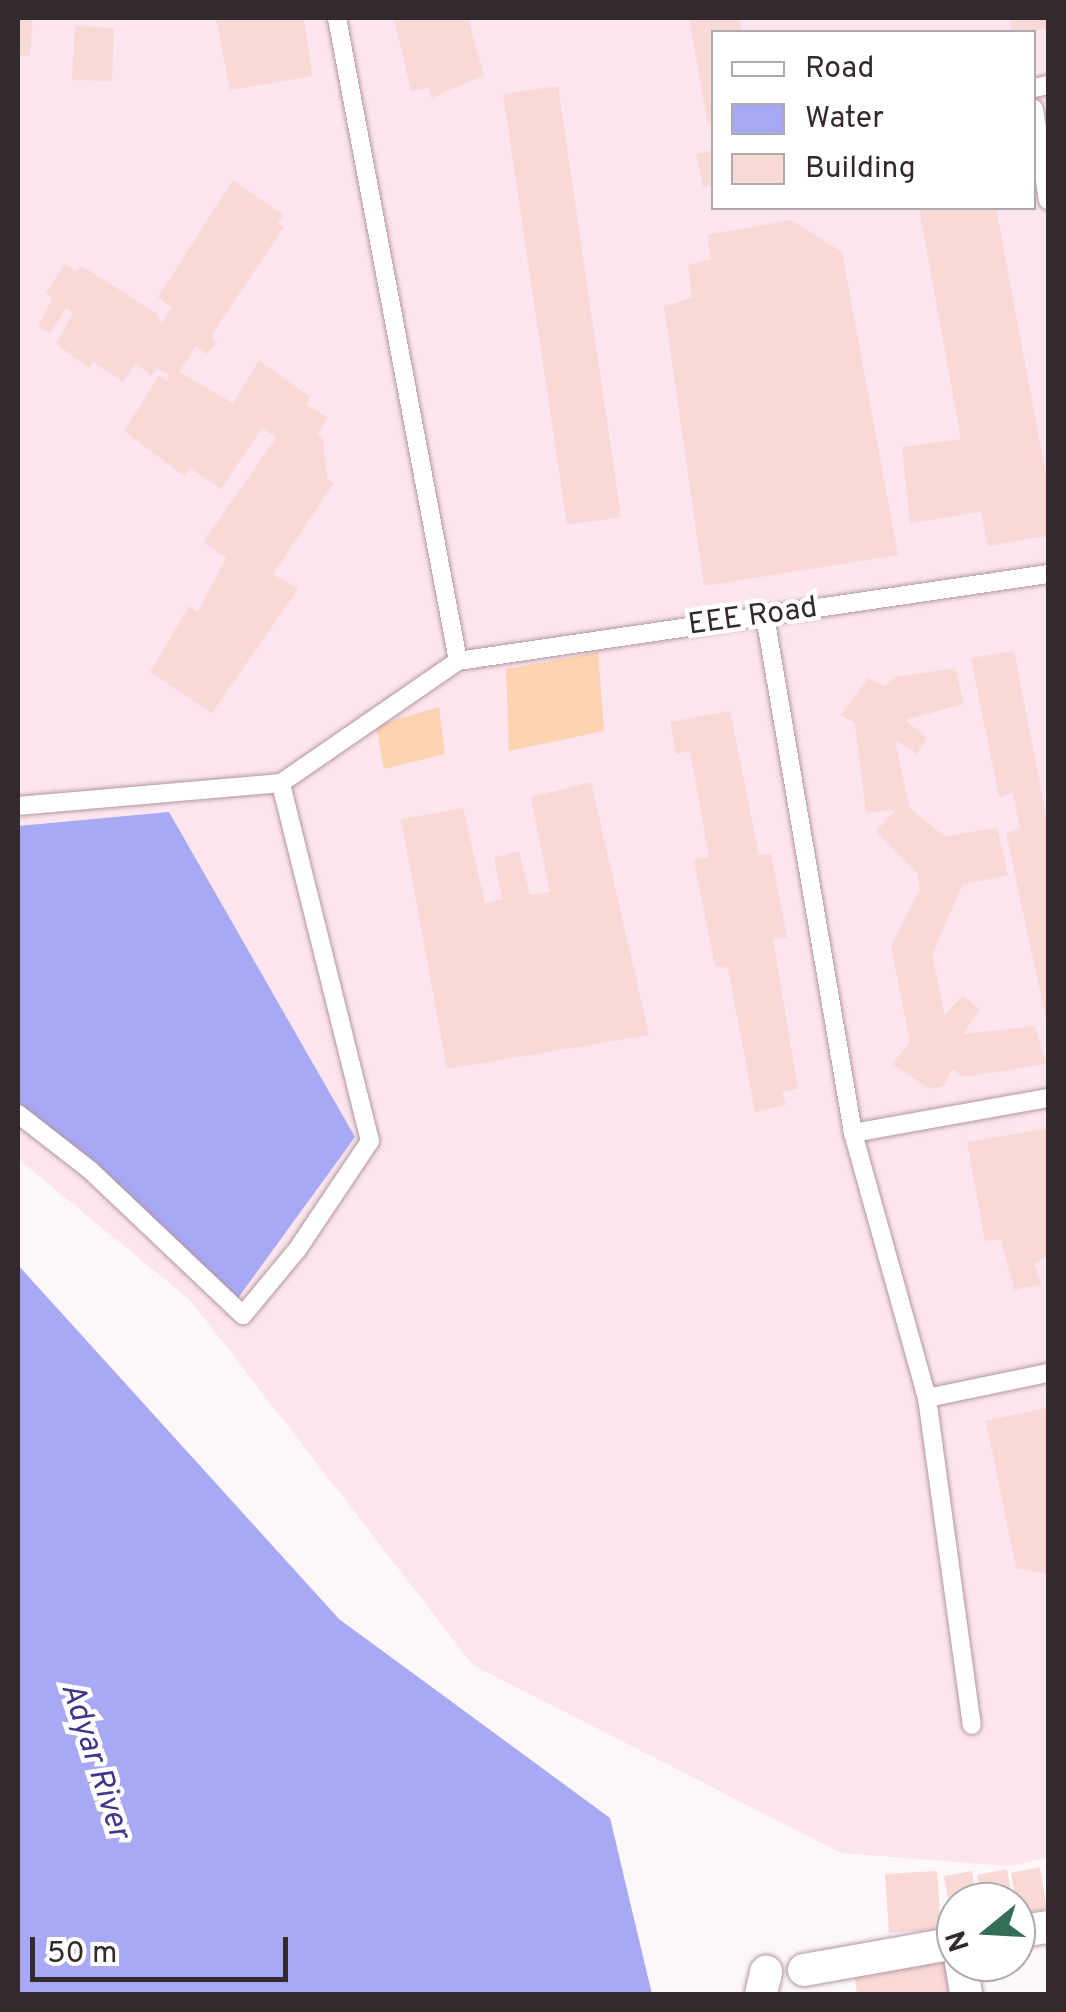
<!DOCTYPE html>
<html>
<head>
<meta charset="utf-8">
<style>
	body { margin:0 }
	#map { position:relative; width:1066px; height:2012px; overflow:hidden; background:#fdf7fa; font-family:Overpass,sans-serif }
	div>[style] { position:absolute }
	.built>* { inset:0; background:#fce5ee }
	.green>* { inset:0; background:#fdd3b2 }
	.water>* { inset:0; background:#a8a9f5 }
	.building>* { inset:0; background:#f9d9d5 }
	.roads { filter:drop-shadow(0 0 2px #b296a2) drop-shadow(0 0 2px #b296a2) }
	.service>* { height:18px; margin:-9px; padding:0 9px; transform-origin:9px; border-radius:9px; background:#fff }
	.minor>* { height:32px; margin:-16px; padding:0 16px; transform-origin:16px; border-radius:16px; background:#fff }
	span { translate:-50% -50%; white-space:nowrap; text-align:center; line-height:1.15; -webkit-text-stroke:9px #fff; paint-order:stroke }
	.street-label { font-size:30px; color:#34292d }
	.water-label { font-size:32px; color:#3f368c; font-style:italic }
	.frame { position:absolute; inset:0; border:20px solid #34292d; pointer-events:none }
	.legend { position:absolute; left:711px; top:30px; width:325px; height:180px; box-sizing:border-box; background:#fff; border:2px solid #aea9ab; margin:0; padding:12px 18px; list-style:none; font-size:30px; color:#34292d }
	.legend li { display:flex; align-items:center; gap:20px; height:50px }
	.legend b { width:50px; border:2px solid #aea9ab }
	.north { position:absolute; left:936px; top:1882px; width:100px; height:100px; box-sizing:border-box; background:#fff; border:2px solid #aea9ab; border-radius:50%; rotate:252deg; font-size:28px; font-weight:700; line-height:40px; text-align:center; color:#34292d }
	.north::after { content:''; display:block; margin:auto; width:35px; height:45px; background:#356e56; clip-path:polygon(50% 0,100% 100%,50% 72%,0 100%) }
	.scale { position:absolute; left:30px; top:1937px; width:258px; height:45px; box-sizing:border-box; border:5px solid #34292d; border-top:0; padding-left:12px; font-size:30px; line-height:35px; white-space:nowrap; color:#34292d; -webkit-text-stroke:8px #fff; paint-order:stroke }
</style>
</head>
<body>
<div id="map">
	<div class="built">
		<div style="clip-path:polygon(evenodd,18px 18px,1048px 18px,1048px 1858px,1008px 1866px,841px 1853px,473px 1665px,191px 1301px,18px 1159px,18px 18px,714px 32px,1034px 32px,1034px 208px,714px 208px,714px 32px)"></div>
	</div>
	<div class="green">
		<div style="clip-path:polygon(598px 652px,604px 731px,509px 751px,506px 669px)"></div>
		<div style="clip-path:polygon(439px 707px,445px 754px,384px 769px,376px 725px)"></div>
	</div>
	<div class="water">
		<div style="clip-path:polygon(169px 812px,355px 1137px,238px 1298px,95px 1163px,18px 1104px,18px 826px)"></div>
		<div style="clip-path:polygon(18px 1265px,339px 1619px,610px 1818px,652px 1994px,18px 1994px)"></div>
	</div>
	<div class="building">
		<div style="clip-path:polygon(18px 18px,33px 18px,30px 56px,18px 55px)"></div>
		<div style="clip-path:polygon(216px 18px,304px 18px,312px 76px,230px 90px)"></div>
		<div style="clip-path:polygon(394px 18px,468px 18px,484px 75px,432px 98px,429px 88px,411px 91px)"></div>
		<div style="clip-path:polygon(689px 18px,739px 18px,742px 32px,714px 32px,714px 124px,708px 125px)"></div>
		<div style="clip-path:polygon(1010px 18px,1048px 18px,1048px 29px,1012px 32px)"></div>
		<div style="clip-path:polygon(75px 26px,114px 28px,112px 81px,72px 80px)"></div>
		<div style="clip-path:polygon(558px 86px,621px 517px,567px 525px,503px 94px)"></div>
		<div style="clip-path:polygon(714px 150px,714px 184px,703px 187px,696px 154px)"></div>
		<div style="clip-path:polygon(233px 180px,283px 215px,278px 224px,284px 227px,211px 336px,217px 343px,206px 354px,196px 346px,179px 372px,233px 403px,259px 360px,310px 397px,307px 405px,328px 418px,317px 435px,323px 438px,327px 479px,334px 483px,273px 574px,298px 589px,212px 713px,150px 672px,189px 606px,198px 612px,226px 558px,203px 542px,276px 438px,262px 428px,221px 489px,190px 468px,184px 476px,124px 431px,159px 376px,167px 381px,170px 375px,156px 368px,151px 376px,136px 363px,123px 382px,93px 362px,89px 368px,56px 344px,73px 313px,66px 308px,50px 334px,38px 326px,53px 298px,46px 293px,65px 264px,75px 271px,82px 266px,156px 313px,162px 324px,171px 307px,158px 297px)"></div>
		<div style="clip-path:polygon(919px 208px,996px 208px,1048px 486px,1048px 536px,988px 546px,981px 512px,910px 523px,902px 447px,961px 439px)"></div>
		<div style="clip-path:polygon(791px 220px,842px 252px,898px 555px,704px 586px,664px 306px,692px 298px,688px 265px,711px 259px,707px 235px)"></div>
		<div style="clip-path:polygon(1014px 651px,1048px 824px,1047px 1024px,1006px 833px,1020px 828px,1013px 793px,999px 797px,971px 658px)"></div>
		<div style="clip-path:polygon(955px 668px,964px 704px,905px 720px,927px 738px,917px 754px,895px 740px,909px 807px,945px 837px,997px 827px,1008px 875px,962px 885px,932px 955px,945px 1015px,963px 995px,980px 1010px,963px 1034px,1035px 1026px,1046px 1064px,963px 1077px,953px 1069px,943px 1086px,930px 1089px,892px 1064px,910px 1041px,891px 946px,920px 889px,917px 873px,876px 831px,896px 810px,866px 813px,855px 723px,840px 715px,868px 678px,884px 686px,896px 677px)"></div>
		<div style="clip-path:polygon(730px 711px,759px 855px,771px 854px,787px 938px,773px 939px,798px 1089px,782px 1092px,786px 1105px,755px 1112px,728px 968px,715px 966px,694px 860px,709px 857px,690px 751px,676px 754px,670px 722px)"></div>
		<div style="clip-path:polygon(591px 782px,649px 1035px,447px 1069px,401px 819px,463px 808px,485px 903px,502px 899px,494px 858px,519px 851px,530px 895px,550px 892px,531px 797px)"></div>
		<div style="clip-path:polygon(1048px 1128px,1048px 1255px,1035px 1264px,1041px 1284px,1014px 1290px,1001px 1239px,985px 1241px,967px 1142px)"></div>
		<div style="clip-path:polygon(1048px 1407px,1048px 1574px,1016px 1568px,986px 1421px)"></div>
		<div style="clip-path:polygon(1040px 1867px,1047px 1909px,1018px 1914px,1011px 1873px)"></div>
		<div style="clip-path:polygon(1007px 1869px,1013px 1902px,982px 1902px,977px 1875px)"></div>
		<div style="clip-path:polygon(937px 1871px,941px 1929px,889px 1933px,885px 1874px)"></div>
		<div style="clip-path:polygon(972px 1871px,977px 1902px,956px 1902px,952px 1923px,944px 1876px)"></div>
		<div style="clip-path:polygon(946px 1953px,953px 1994px,857px 1994px,853px 1968px)"></div>
	</div>
	<div class="roads">
		<div class="service">
			<div style="left:337px;top:18px;width:654px;rotate:79.34deg"></div>
			<div style="left:1034px;top:88px;width:14px;rotate:-12deg"></div>
			<div style="left:1034px;top:109px;width:92px;rotate:81.3deg"></div>
			<div style="left:765px;top:616px;width:524px;rotate:80.34deg"></div>
			<div style="left:853px;top:1133px;width:275px;rotate:74.4deg"></div>
			<div style="left:927px;top:1398px;width:330px;rotate:82.2deg"></div>
			<div style="left:18px;top:806px;width:264px;rotate:-5deg"></div>
			<div style="left:281px;top:783px;width:215px;rotate:-34.6deg"></div>
			<div style="left:458px;top:661px;width:596px;rotate:-8.39deg"></div>
			<div style="left:18px;top:1114px;width:91px;rotate:37.9deg"></div>
			<div style="left:90px;top:1170px;width:211px;rotate:43.5deg"></div>
			<div style="left:243px;top:1315px;width:85px;rotate:-50.3deg"></div>
			<div style="left:297px;top:1250px;width:131px;rotate:-56.2deg"></div>
			<div style="left:370px;top:1141px;width:369px;rotate:-104deg"></div>
			<div style="left:853px;top:1133px;width:198px;rotate:-10.2deg"></div>
			<div style="left:927px;top:1398px;width:124px;rotate:-11.7deg"></div>
		</div>
		<div class="minor">
			<div style="left:1016px;top:1932px;width:32px;rotate:-9deg"></div>
			<div style="left:961px;top:1962px;width:32px;rotate:81deg"></div>
			<div style="left:804px;top:1970px;width:154px;rotate:-10.1deg"></div>
			<div style="left:761px;top:1994px;width:23px;rotate:-77deg"></div>
		</div>
	</div>
	<div class="street-label">
		<span style="left:753px;top:618px;rotate:-8deg">EEE Road</span>
	</div>
	<div class="water-label">
		<span style="left:94px;top:1761px;rotate:72deg">Adyar River</span>
	</div>
	<div class="frame"></div>
	<ul class="legend">
	<li><b style="height:12px;background:#fff"></b>Road</li>
	<li><b style="height:28px;background:#a8a9f5"></b>Water</li>
	<li><b style="height:28px;background:#f9d9d5"></b>Building</li>
	</ul>
	<div class="north">N</div>
	<div class="scale">50 m</div>
</div>
</body>
</html>
